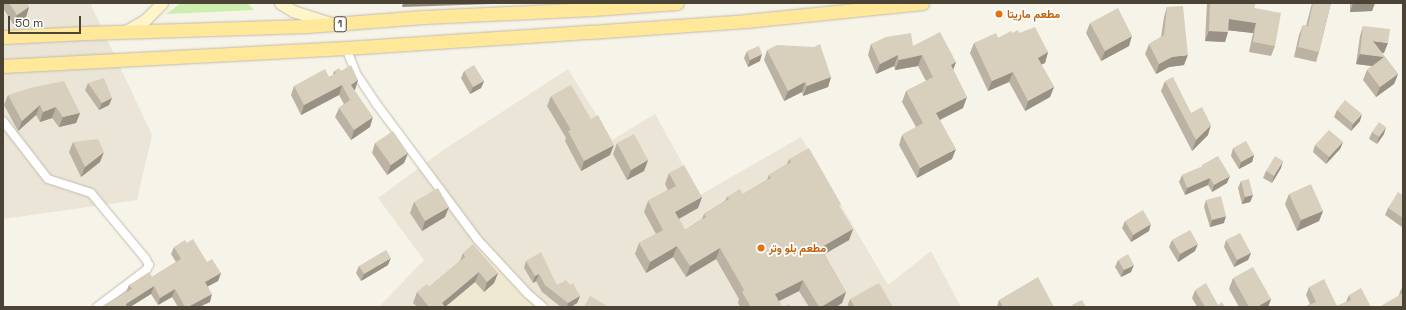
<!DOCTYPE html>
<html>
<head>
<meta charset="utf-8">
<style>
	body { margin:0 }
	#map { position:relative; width:1406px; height:310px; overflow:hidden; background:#f6f3e9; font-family:"Space Grotesk",Vazirmatn,sans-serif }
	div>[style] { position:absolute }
	.residential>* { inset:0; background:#eae5d6 }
	.education>* { inset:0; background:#f0e9d1 }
	.green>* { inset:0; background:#cdeeae }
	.roads { filter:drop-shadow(0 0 1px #c3bcaa) drop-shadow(0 0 1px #c3bcaa) }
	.street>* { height:8px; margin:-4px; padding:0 4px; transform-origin:4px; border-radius:4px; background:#fff }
	.secondary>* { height:11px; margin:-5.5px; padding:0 5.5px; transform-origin:5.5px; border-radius:5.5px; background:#fff5ca }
	.primary>* { height:13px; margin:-6.5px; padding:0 6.5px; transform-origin:6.5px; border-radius:6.5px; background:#ffe899 }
	.wall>* { inset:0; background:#bbb2a3 }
	.shaded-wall>* { inset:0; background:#989184 }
	.building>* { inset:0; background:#d9cfbd }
	.dots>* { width:11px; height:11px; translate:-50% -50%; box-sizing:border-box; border:2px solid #fff; border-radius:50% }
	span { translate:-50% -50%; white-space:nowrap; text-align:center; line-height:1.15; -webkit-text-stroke:3.5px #fff; paint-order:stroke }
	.shield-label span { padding:1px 3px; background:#fff; border:1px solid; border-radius:3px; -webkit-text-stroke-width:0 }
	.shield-label { font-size:10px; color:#4b4436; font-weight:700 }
	.food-label { font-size:11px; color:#c56008; font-weight:700 }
	.left { translate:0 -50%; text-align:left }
	.frame { position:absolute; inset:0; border:4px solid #4b4436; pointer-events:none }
	.scale { position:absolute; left:8px; top:16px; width:73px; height:18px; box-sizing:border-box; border:2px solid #4b4436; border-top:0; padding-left:5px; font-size:12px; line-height:14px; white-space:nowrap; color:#4b4436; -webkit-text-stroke:3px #fff; paint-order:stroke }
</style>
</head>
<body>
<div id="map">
	<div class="residential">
		<div style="clip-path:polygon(3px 3px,90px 3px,152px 135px,137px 200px,3px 219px)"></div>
		<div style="clip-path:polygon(568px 69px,612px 140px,655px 114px,700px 195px,801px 137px,888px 285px,931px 251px,961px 307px,379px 307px,424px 260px,378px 198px,442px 151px)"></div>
	</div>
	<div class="education">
		<div style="clip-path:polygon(477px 244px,534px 307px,410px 307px)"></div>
	</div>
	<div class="green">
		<div style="clip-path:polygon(181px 3px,247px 3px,254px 10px,166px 14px)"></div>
	</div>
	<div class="roads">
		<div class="street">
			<div style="left:346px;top:48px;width:29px;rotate:68deg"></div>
			<div style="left:357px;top:75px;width:32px;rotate:56deg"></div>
			<div style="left:375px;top:102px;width:171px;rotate:53.3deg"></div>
			<div style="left:477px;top:239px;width:75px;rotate:47.2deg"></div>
			<div style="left:528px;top:294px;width:20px;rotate:41deg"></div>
			<div style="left:3px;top:121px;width:73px;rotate:52.2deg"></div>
			<div style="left:48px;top:179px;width:45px;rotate:18deg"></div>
			<div style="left:91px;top:193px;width:85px;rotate:50.3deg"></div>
			<div style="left:145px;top:258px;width:8px;rotate:60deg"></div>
			<div style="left:149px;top:265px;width:6px;rotate:121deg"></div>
			<div style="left:146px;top:270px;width:61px;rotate:142.9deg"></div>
		</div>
		<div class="secondary">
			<div style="left:280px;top:3px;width:15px;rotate:32deg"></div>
			<div style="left:293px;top:11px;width:39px;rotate:18deg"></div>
			<div style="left:124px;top:32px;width:24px;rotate:-30deg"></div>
			<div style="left:145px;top:20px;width:24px;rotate:-45deg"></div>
		</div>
		<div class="primary">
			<div style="left:3px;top:37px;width:82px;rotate:-2.8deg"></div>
			<div style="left:85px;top:33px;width:222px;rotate:-1.8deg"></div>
			<div style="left:307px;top:26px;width:117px;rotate:-4.4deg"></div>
			<div style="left:424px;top:17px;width:168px;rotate:-2.7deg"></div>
			<div style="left:592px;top:9px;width:85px;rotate:-4deg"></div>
			<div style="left:3px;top:66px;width:343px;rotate:-3deg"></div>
			<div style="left:346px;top:48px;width:245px;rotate:-3.8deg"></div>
			<div style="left:590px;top:32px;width:156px;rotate:-4deg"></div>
			<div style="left:746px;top:21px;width:177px;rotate:-5.8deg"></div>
		</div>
	</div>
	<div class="wall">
		<div style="clip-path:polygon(3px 3px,26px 3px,29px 7px,26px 17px,13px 24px,3px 8px)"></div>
		<div style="clip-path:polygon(1207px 3px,1255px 3px,1254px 8px,1275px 46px,1271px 56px,1249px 52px,1253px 33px,1228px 30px,1225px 42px,1205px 41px)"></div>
		<div style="clip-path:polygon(1312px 3px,1331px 3px,1319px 52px,1316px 62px,1294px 57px,1299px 35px,1303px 25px,1306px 26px)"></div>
		<div style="clip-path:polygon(1350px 3px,1375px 3px,1372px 11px,1350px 12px)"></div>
		<div style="clip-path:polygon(1167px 7px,1184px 65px,1169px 67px,1156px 74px,1145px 54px,1149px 44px,1161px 37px,1164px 17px)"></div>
		<div style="clip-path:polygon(1090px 23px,1129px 46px,1101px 61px,1086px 33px)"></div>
		<div style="clip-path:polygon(1363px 26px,1384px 53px,1382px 53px,1398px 74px,1394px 84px,1376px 97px,1363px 80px,1367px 70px,1372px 66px,1356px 64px,1360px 36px)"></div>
		<div style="clip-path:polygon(1019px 33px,1048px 52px,1045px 63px,1041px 64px,1054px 87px,1050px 97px,1025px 111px,1009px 82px,988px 91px,970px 53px,974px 43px,998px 38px)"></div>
		<div style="clip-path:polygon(871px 44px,913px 46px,956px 62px,953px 69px,963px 108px,940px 120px,952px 159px,917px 178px,899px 145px,902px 135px,916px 127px,902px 102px,906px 91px,926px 81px,918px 66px,895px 70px,894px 66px,876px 74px,868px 55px)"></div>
		<div style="clip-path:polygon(767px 50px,831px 77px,828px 87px,803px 96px,802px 92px,784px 101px,764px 60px)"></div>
		<div style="clip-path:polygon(747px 51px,760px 61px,748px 67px,744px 58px)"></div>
		<div style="clip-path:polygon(334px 71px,341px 71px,358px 80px,354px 90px,370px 127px,351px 140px,335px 117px,339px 108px,344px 104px,339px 95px,301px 115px,291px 95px,294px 86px,329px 77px,333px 75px)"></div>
		<div style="clip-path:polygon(464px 71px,484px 81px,481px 88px,470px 94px,461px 78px)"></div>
		<div style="clip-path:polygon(1165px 81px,1191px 113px,1208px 135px,1192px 151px,1161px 91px)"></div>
		<div style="clip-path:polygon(88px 83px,112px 98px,109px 105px,99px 110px,85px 90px)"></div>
		<div style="clip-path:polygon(8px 95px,80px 113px,76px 123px,59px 127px,52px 118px,40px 122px,36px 115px,18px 131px,4px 105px)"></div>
		<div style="clip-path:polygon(551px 96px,610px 155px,581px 171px,565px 141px,566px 138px,547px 106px)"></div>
		<div style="clip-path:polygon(1337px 110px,1360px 121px,1351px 131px,1334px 117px)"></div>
		<div style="clip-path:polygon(1372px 132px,1384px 134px,1377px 144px,1369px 139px)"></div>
		<div style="clip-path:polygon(73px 142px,100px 162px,81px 177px,69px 152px)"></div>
		<div style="clip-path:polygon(1343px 142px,1340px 149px,1326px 164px,1313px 152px,1315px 145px)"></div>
		<div style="clip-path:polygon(375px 143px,408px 153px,404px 163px,387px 175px,372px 153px)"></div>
		<div style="clip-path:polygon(617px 143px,648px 160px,644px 171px,627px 180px,613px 154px)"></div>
		<div style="clip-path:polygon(1233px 148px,1254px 155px,1252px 162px,1239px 169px,1231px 156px)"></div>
		<div style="clip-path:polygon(789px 159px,840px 208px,853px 229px,849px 240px,824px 254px,846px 292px,842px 303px,836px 307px,809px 307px,799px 291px,779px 301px,782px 307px,740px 307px,738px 303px,739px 299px,716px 259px,686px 277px,673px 257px,646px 273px,635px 254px,639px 243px,656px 234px,644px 212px,648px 201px,668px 190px,665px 184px,669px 173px,702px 197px,698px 208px,679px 219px,685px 230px,702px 219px,704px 214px,725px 201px,727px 197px,743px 194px,767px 180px,769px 175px,787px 164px)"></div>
		<div style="clip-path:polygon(1202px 165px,1227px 183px,1212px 192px,1208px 185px,1185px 195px,1179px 182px,1182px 175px,1202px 167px)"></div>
		<div style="clip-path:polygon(1281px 168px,1272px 183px,1263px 178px,1266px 171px)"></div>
		<div style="clip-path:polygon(1241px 181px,1253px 195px,1250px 202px,1242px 204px,1238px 188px)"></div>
		<div style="clip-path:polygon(1289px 194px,1323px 211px,1319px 221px,1297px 231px,1285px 204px)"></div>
		<div style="clip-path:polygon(1403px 195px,1403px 226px,1402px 227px,1385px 215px,1388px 208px)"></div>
		<div style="clip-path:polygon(1206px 200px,1224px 223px,1210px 227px,1204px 207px)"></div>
		<div style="clip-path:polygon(414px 202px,445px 217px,422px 231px,410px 213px)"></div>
		<div style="clip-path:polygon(1125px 221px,1149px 231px,1131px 242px,1122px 228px)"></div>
		<div style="clip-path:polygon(1172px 240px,1195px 251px,1178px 262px,1169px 247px)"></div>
		<div style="clip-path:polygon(1226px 240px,1251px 253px,1248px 260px,1234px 267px,1224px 247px)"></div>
		<div style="clip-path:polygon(187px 243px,207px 262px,221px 273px,218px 281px,208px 286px,210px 302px,199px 307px,178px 307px,172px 297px,158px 305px,151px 294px,130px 307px,101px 307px,126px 292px,129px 285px,152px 277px,176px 262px,171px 254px,174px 247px)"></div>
		<div style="clip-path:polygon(463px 253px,498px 273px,494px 283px,484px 292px,475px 282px,445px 307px,417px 307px,413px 303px,417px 292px,429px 287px,460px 261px)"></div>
		<div style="clip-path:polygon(1118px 260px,1131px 272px,1121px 277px,1115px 267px)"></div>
		<div style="clip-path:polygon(526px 261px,557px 285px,570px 285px,580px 296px,577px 303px,571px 307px,561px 307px,542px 292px,536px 281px,533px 283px,524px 268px)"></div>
		<div style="clip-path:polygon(388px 265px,361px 281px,356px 273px,359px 266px)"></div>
		<div style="clip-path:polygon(1233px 278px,1271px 299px,1268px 307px,1239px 307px,1229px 289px)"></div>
		<div style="clip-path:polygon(1309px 287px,1337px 306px,1346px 302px,1349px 295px,1371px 307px,1305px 307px,1310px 304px,1306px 295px)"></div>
		<div style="clip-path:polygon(1403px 288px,1403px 307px,1399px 295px,1401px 289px)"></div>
		<div style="clip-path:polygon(1195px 290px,1218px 305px,1225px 307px,1197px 307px,1192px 298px)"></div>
		<div style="clip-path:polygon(850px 299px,893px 307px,847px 307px)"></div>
		<div style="clip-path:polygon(999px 300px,1054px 307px,997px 307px)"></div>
	</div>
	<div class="shaded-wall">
		<div style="clip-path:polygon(403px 3px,523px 3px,402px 7px)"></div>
		<div style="clip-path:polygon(1353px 3px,1375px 3px,1372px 11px,1350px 12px)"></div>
		<div style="clip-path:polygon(29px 7px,26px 17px,13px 24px,17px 15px)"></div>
		<div style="clip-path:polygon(1229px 19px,1256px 23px,1253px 33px,1225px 30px)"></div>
		<div style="clip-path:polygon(1209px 31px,1228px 32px,1225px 42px,1205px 41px)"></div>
		<div style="clip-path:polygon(1132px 36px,1129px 46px,1101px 61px,1105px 51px)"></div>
		<div style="clip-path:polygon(1373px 41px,1388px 43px,1384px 53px,1369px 51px)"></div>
		<div style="clip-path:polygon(1048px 52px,1045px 63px,1034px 68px,1038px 58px)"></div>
		<div style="clip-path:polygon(762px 54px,760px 61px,748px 67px,750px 60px)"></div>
		<div style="clip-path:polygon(1360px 54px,1384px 57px,1380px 67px,1356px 64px)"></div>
		<div style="clip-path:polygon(898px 55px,894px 66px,876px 74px,880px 64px)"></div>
		<div style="clip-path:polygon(922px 55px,918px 66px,895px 70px,899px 60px)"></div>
		<div style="clip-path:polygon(1188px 55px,1184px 65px,1169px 67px,1156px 74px,1159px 64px,1172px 57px)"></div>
		<div style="clip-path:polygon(956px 62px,952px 73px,951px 65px)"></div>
		<div style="clip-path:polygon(1013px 72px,1009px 82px,988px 91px,992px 81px)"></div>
		<div style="clip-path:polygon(1398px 74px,1394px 84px,1376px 97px,1380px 87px)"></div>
		<div style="clip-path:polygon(831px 77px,828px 87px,803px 96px,807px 86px)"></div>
		<div style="clip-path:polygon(358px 80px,355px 90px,347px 94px,351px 85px)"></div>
		<div style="clip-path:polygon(484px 81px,481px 88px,470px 94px,473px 87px)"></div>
		<div style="clip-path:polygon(805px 82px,802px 92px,784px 101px,788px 91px)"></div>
		<div style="clip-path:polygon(342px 85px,339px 95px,301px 115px,304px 105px)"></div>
		<div style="clip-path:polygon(1054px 87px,1050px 97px,1025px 111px,1028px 101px)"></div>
		<div style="clip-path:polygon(967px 97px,963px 108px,933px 123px,936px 113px)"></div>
		<div style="clip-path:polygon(112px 98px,109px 105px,99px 110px,102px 103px)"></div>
		<div style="clip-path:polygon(40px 105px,36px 115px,18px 131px,22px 121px)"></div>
		<div style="clip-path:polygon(56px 107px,52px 118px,40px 122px,43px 112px)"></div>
		<div style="clip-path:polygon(80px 113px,76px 123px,59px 127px,63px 117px)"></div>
		<div style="clip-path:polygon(1362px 114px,1360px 121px,1351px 131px,1353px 124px)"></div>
		<div style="clip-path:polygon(373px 117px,370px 127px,351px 140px,354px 130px)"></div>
		<div style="clip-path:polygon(1211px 125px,1208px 135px,1192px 151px,1196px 140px)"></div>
		<div style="clip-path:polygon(1386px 127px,1384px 134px,1377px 144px,1379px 137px)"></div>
		<div style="clip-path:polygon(1343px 142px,1340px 149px,1326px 164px,1329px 157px)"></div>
		<div style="clip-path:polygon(614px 145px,610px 155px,581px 171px,584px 161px)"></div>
		<div style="clip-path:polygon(956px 149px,952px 159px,917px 178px,920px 168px)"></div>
		<div style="clip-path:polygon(104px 152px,100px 162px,81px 177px,85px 167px)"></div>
		<div style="clip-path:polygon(408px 153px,404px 163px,387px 175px,391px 165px)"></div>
		<div style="clip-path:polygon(1254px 155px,1252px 162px,1239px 169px,1241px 162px)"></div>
		<div style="clip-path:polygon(648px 160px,644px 171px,627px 180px,631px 170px)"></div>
		<div style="clip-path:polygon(1283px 161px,1281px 168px,1272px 183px,1274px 176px)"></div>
		<div style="clip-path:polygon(1230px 176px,1227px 183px,1212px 192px,1214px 185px)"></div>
		<div style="clip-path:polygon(1210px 178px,1208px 185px,1185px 195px,1187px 188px)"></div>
		<div style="clip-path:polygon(1253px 195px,1250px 202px,1242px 204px,1245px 197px)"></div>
		<div style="clip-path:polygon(702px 197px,698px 208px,671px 223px,675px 212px)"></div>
		<div style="clip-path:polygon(449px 207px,445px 217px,422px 231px,425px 221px)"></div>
		<div style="clip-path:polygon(1323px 211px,1319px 221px,1297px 231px,1301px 220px)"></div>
		<div style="clip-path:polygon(1226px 216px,1224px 223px,1210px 227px,1212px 220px)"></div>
		<div style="clip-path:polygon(1151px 224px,1149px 231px,1131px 242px,1133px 235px)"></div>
		<div style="clip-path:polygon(853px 229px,849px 240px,816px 259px,820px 248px)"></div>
		<div style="clip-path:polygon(1198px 244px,1195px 251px,1178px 262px,1180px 254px)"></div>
		<div style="clip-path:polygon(677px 246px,673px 257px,646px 273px,650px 262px)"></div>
		<div style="clip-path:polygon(720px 248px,716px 259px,686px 277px,690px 266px)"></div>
		<div style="clip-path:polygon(1251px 253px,1248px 260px,1234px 267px,1237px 260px)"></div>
		<div style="clip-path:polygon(391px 258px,388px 265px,361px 281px,364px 274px)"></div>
		<div style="clip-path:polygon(1134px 265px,1131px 272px,1121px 277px,1124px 270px)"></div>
		<div style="clip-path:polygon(479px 272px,475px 282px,445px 307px,442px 303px)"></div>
		<div style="clip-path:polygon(221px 273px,218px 281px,203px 289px,205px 282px)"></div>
		<div style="clip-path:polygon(498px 273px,494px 283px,484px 292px,487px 282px)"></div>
		<div style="clip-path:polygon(539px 274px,536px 281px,533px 283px,535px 276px)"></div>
		<div style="clip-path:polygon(803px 280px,799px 291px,771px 305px,775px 294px)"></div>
		<div style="clip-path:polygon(154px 286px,151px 294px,130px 307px,125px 307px,126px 304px)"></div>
		<div style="clip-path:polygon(175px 289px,172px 297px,158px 305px,160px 298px)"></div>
		<div style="clip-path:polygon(846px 292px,842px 303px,836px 307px,821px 307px)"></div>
		<div style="clip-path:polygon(212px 294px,210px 302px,199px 307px,188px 307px)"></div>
		<div style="clip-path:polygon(580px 296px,577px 303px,571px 307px,567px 307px,568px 303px)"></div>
		<div style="clip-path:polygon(1271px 299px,1268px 307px,1257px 307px)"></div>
	</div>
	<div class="building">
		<div style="clip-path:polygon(9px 3px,26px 3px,29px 7px,17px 15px)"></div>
		<div style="clip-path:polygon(1210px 3px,1255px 3px,1254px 8px,1281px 13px,1275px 46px,1253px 42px,1256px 23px,1229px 19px,1228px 32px,1209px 31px)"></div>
		<div style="clip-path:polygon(1313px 3px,1331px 3px,1319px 52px,1298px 47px,1303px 25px,1308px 26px)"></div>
		<div style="clip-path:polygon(1183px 6px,1188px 55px,1172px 57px,1159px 64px,1149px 44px,1164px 35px,1167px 7px)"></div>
		<div style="clip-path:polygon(1118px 8px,1132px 36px,1105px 51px,1090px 23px)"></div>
		<div style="clip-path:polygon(1363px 26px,1390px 29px,1388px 43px,1373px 41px,1398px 74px,1380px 87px,1367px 70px,1384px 57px,1360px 54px)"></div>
		<div style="clip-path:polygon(1035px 27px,1048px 52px,1038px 58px,1054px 87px,1028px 101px,1013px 72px,992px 81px,974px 43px,996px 33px,998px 38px,1011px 31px,1012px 33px,1018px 30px,1019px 33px)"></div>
		<div style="clip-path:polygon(940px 32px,956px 62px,951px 65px,967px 97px,936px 113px,956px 149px,920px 168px,902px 135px,923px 123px,906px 91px,933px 77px,922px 55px,899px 60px,898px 55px,880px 64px,871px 44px,886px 37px,911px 33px,913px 46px)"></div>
		<div style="clip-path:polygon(820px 44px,831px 77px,807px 86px,805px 82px,788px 91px,767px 50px,777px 45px,814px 47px)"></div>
		<div style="clip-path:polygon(759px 46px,762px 54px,750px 60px,747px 51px)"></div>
		<div style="clip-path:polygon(351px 65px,358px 80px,351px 85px,373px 117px,354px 130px,339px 108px,350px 100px,342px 85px,304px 105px,294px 86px,325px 69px,329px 77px,336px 73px,334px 71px,339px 68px,341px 71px)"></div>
		<div style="clip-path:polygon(474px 65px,484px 81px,473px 87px,464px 71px)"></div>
		<div style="clip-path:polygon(1173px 77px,1191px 113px,1202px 107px,1211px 125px,1196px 140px,1165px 81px)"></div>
		<div style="clip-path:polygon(104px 78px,112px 98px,102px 103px,88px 83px)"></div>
		<div style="clip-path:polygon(64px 81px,80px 113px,63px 117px,56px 107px,43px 112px,40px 105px,22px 121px,8px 95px,30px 88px)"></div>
		<div style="clip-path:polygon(571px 85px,591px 119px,598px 115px,614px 145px,584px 161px,568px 131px,571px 130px,551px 96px)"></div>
		<div style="clip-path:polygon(1345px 100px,1362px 114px,1353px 124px,1337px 110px)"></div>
		<div style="clip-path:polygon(1379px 122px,1386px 127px,1379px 137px,1372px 132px)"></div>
		<div style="clip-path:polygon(1329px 130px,1343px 142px,1329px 157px,1315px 145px)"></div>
		<div style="clip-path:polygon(393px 131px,408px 153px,391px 165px,375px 143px)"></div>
		<div style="clip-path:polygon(634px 134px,648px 160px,631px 170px,617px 143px)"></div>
		<div style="clip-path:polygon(98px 139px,104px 152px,85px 167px,73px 142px)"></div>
		<div style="clip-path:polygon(1246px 141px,1254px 155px,1241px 162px,1233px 148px)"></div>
		<div style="clip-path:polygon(809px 148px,841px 204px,839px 206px,853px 229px,820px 248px,846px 292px,821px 307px,819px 307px,803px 280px,775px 294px,782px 307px,751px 307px,742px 292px,744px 290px,720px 248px,690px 266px,677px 246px,650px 262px,639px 243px,663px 230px,648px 201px,676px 186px,669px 173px,684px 165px,702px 197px,675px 212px,685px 230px,706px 217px,704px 214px,729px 199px,727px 197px,740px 189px,743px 194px,771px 178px,769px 175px,791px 162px,789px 159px)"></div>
		<div style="clip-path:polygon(1218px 156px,1230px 176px,1214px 185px,1210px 178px,1187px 188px,1182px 175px,1203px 166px,1202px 165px)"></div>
		<div style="clip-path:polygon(1275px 156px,1283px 161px,1274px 176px,1266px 171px)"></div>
		<div style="clip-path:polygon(1249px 179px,1253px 195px,1245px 197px,1241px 181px)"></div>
		<div style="clip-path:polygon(1311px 184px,1323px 211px,1301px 220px,1289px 194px)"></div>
		<div style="clip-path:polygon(438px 188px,449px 207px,425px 221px,414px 202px)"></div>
		<div style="clip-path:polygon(1398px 192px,1403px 195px,1403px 218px,1388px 208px)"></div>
		<div style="clip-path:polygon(1221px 196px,1226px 216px,1212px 220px,1206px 200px)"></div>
		<div style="clip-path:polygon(1143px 210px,1151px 224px,1133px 235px,1125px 221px)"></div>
		<div style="clip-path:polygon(1190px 230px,1198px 244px,1180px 254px,1172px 240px)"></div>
		<div style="clip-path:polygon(1240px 233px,1251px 253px,1237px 260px,1226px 240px)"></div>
		<div style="clip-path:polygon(193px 239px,207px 262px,212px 259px,221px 273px,205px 282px,212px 294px,188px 307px,185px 307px,175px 289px,160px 298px,154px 286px,126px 304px,127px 307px,101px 307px,132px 289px,129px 285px,149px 272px,152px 277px,181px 259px,174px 247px,185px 240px,187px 243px)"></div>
		<div style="clip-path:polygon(473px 244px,498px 273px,487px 282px,479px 272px,442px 303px,445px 307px,429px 307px,417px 292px,427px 284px,429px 287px,465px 257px,463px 253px)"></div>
		<div style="clip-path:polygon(386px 250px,391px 258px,364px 274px,359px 266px)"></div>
		<div style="clip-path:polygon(541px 252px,557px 285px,566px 280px,570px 285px,573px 283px,580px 296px,568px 303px,545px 285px,539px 274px,535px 276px,526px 261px)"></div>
		<div style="clip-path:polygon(1128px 254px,1134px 265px,1124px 270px,1118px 260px)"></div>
		<div style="clip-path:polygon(1253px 267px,1271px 299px,1257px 307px,1249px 307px,1233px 278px)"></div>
		<div style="clip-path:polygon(1038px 277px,1054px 307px,1003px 307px,999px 300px)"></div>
		<div style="clip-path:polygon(1324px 279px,1337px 306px,1351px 300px,1349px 295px,1361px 288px,1371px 307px,1305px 307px,1316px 302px,1309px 287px)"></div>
		<div style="clip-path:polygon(879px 283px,893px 307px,855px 307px,850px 299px)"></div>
		<div style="clip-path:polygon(1206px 283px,1218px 305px,1222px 302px,1225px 307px,1205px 307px,1195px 290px)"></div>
		<div style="clip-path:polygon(1403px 288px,1403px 307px,1379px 307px,1403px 293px,1401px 289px)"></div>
		<div style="clip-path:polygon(590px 296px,609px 307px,584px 307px)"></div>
		<div style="clip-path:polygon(1082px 300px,1086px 307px,1073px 307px,1072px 305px)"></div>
		<div style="clip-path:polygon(789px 304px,791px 307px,784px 307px)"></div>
	</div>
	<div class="dots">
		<div style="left:999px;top:14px;background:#e8710a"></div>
		<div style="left:761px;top:248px;background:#e8710a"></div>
	</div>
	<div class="shield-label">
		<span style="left:340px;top:24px">1</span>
	</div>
	<div class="food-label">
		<span class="left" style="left:1007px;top:14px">مطعم ماريتا</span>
		<span class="left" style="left:769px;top:248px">مطعم بلو وتر</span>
	</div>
	<div class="frame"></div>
	<div class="scale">50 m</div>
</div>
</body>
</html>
